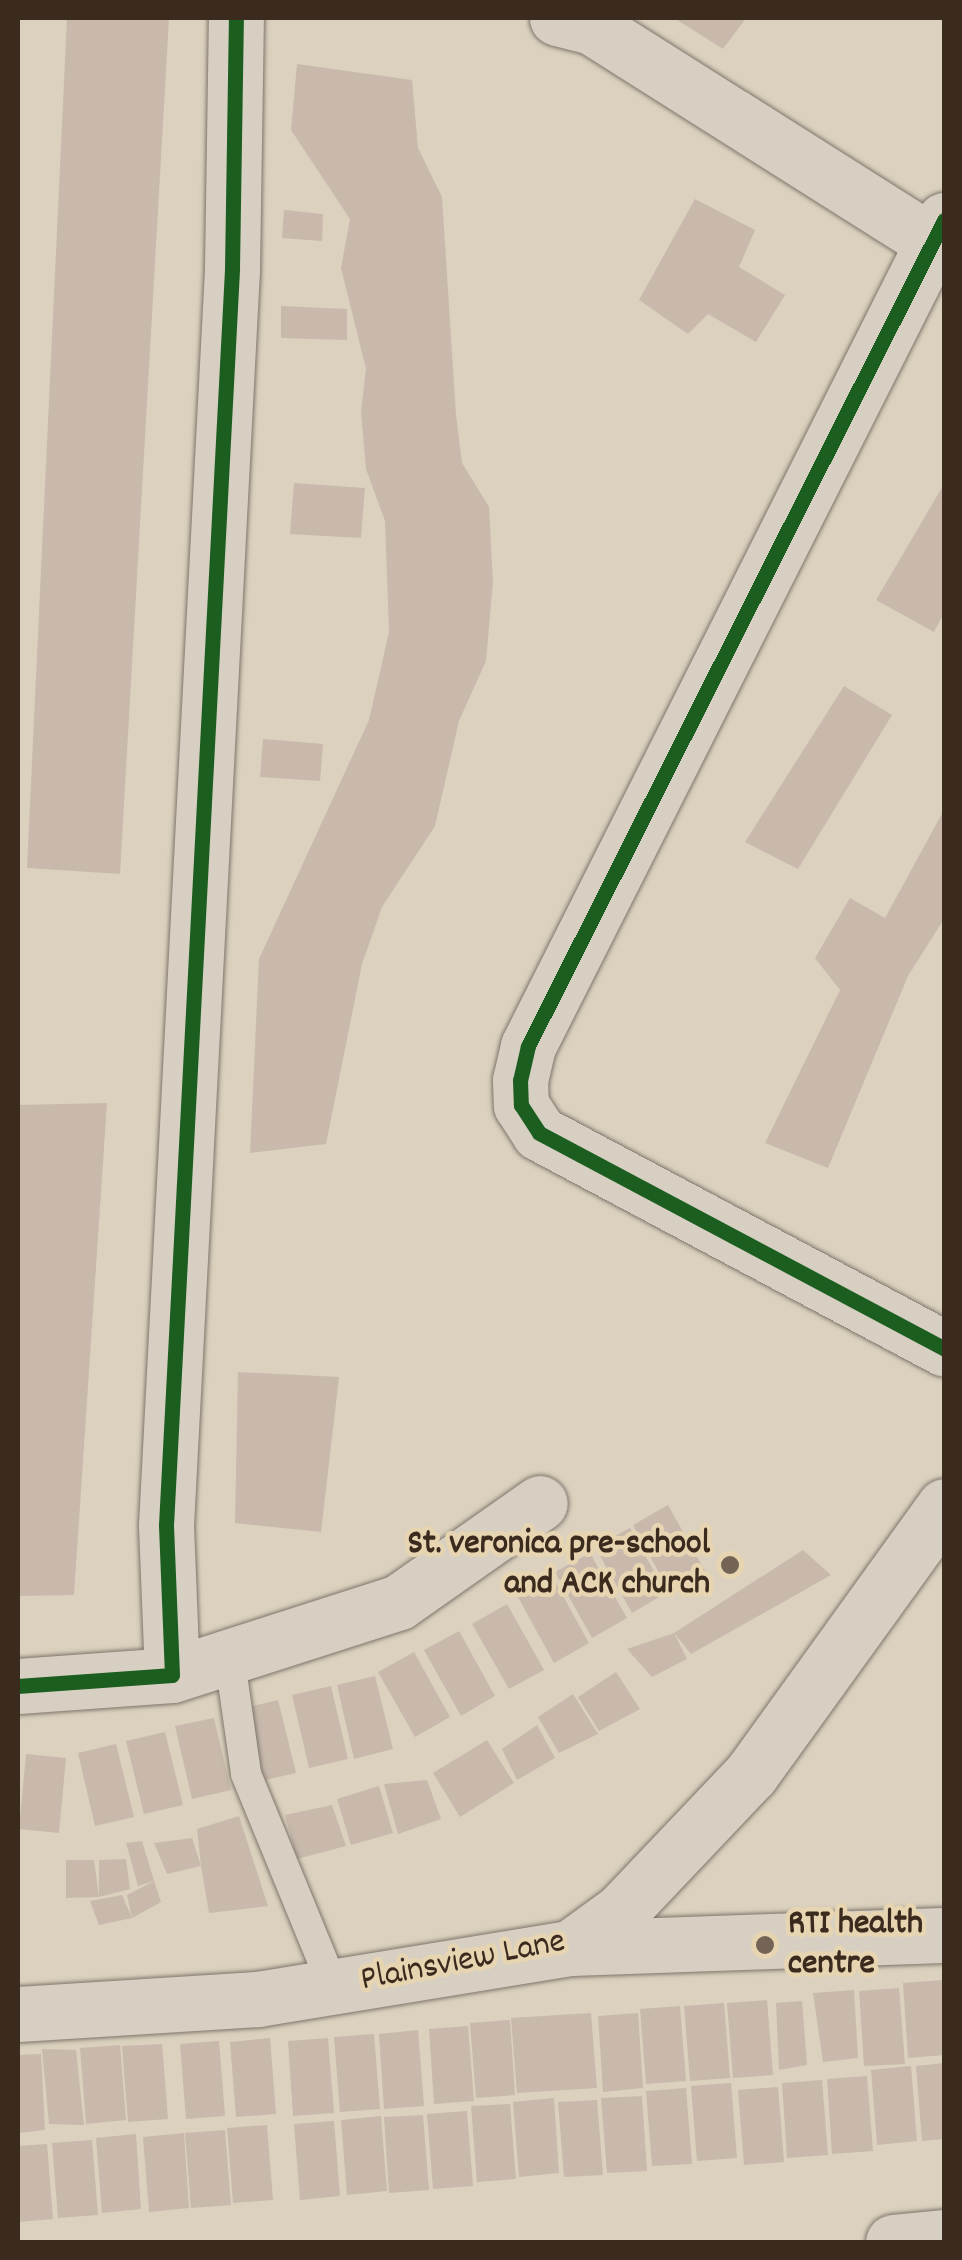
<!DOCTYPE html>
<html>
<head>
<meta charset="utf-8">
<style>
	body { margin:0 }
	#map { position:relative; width:962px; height:2260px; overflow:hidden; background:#dbd1be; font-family:Dekko,sans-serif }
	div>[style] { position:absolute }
	.building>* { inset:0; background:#c8b9ac }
	.roads { filter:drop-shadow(0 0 2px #7e766b) drop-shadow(0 0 2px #7e766b) }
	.service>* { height:30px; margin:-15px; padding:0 15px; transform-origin:15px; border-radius:15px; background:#d7cfc2 }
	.minor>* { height:55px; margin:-27.5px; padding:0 27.5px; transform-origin:27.5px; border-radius:27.5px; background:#d7cfc2 }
	.cycleway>* { height:15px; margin:-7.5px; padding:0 7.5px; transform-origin:7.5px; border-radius:7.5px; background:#1b5e20 }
	.dots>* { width:28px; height:28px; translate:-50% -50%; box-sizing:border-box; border:5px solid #e7d5b2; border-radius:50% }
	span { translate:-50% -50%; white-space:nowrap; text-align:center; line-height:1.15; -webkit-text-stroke:9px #e7d5b2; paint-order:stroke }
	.poi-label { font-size:35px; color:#3b2a1e; font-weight:700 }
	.right { translate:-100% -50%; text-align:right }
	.left { translate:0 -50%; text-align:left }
	.street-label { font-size:35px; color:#3b2a1e }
	.frame { position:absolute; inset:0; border:20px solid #3b2a1e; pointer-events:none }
</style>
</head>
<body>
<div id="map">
	<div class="building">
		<div style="clip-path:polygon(67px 18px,169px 18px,120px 874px,27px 868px)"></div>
		<div style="clip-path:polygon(674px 18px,746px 18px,723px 49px)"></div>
		<div style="clip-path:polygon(297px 64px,412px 80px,418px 148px,442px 197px,456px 415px,462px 463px,489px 507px,493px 581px,486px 661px,459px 721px,435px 826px,382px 907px,362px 964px,326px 1144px,250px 1153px,259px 959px,369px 720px,389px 632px,385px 521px,366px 469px,361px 412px,366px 369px,341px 268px,350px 219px,291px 130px)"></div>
		<div style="clip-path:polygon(695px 199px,755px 230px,739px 267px,785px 295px,756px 342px,708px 314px,688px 334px,639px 300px)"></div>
		<div style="clip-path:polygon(284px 210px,323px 214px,322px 241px,282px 238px)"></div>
		<div style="clip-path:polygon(281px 306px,347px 309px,347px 340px,281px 338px)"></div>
		<div style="clip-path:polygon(294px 483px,365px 488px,361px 538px,290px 534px)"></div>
		<div style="clip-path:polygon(944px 484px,944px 613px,934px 632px,876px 600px)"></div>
		<div style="clip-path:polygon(844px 686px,892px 715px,798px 869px,745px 842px)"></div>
		<div style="clip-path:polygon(263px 739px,323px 744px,320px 781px,260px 777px)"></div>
		<div style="clip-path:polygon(944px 810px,944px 919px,908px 976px,828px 1168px,765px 1143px,840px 990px,815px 958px,850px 898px,885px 918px)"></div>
		<div style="clip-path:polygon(107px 1103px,74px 1595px,18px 1596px,18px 1105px)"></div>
		<div style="clip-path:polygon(238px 1372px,339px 1377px,321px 1532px,235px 1523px)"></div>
		<div style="clip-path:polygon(668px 1505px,705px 1571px,669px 1591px,633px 1525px)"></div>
		<div style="clip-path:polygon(630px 1528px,666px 1593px,632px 1613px,595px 1547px)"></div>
		<div style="clip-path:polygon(803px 1550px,831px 1575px,691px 1654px,674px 1633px,687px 1659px,652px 1677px,627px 1649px,674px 1633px)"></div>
		<div style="clip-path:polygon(590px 1553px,627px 1618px,592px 1638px,555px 1572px)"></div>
		<div style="clip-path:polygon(553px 1578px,589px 1643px,554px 1663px,518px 1597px)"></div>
		<div style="clip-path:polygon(507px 1604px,544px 1670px,509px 1689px,472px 1624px)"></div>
		<div style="clip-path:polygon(459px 1631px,495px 1696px,461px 1716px,424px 1650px)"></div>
		<div style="clip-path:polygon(414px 1652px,450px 1717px,415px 1737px,378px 1672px)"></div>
		<div style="clip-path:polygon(616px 1672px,640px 1709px,599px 1731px,578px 1697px)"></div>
		<div style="clip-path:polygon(375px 1676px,393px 1749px,354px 1759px,337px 1685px)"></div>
		<div style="clip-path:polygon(331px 1686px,348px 1759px,309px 1768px,292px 1695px)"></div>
		<div style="clip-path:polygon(573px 1694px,598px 1734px,559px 1753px,538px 1717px)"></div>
		<div style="clip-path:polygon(278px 1700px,296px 1773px,257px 1782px,240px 1709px)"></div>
		<div style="clip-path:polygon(214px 1718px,231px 1790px,192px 1799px,175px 1726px)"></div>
		<div style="clip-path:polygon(537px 1725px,555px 1758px,517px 1780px,502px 1749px)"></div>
		<div style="clip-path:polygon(165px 1732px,183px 1805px,144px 1814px,126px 1741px)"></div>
		<div style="clip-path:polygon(487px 1740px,514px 1783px,460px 1817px,433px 1773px)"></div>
		<div style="clip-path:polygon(116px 1744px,134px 1817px,95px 1826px,78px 1753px)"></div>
		<div style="clip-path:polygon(26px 1754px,66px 1758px,59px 1833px,19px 1829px)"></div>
		<div style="clip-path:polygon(427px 1780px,441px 1819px,398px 1834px,384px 1784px)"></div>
		<div style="clip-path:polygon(379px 1786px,393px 1833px,351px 1845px,337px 1799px)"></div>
		<div style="clip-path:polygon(332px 1805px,346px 1846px,297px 1859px,285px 1815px)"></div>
		<div style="clip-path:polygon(239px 1816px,268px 1906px,209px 1913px,201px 1866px,167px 1874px,154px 1843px,192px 1838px,201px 1866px,197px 1829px)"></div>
		<div style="clip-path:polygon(142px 1841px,154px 1881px,138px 1886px,126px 1843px)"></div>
		<div style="clip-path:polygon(126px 1859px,130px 1889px,99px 1897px,99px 1860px)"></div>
		<div style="clip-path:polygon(66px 1860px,94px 1860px,99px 1897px,66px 1898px)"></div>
		<div style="clip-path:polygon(154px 1881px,161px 1902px,132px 1918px,127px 1895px)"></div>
		<div style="clip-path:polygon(122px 1895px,132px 1918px,99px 1925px,90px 1901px)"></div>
		<div style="clip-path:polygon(943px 1980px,944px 2055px,908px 2058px,903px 1983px)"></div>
		<div style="clip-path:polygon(899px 1988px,905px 2064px,864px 2066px,859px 1991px)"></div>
		<div style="clip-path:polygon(854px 1990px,858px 2058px,823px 2062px,813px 1993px)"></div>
		<div style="clip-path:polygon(767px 2000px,773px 2075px,733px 2078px,727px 2003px)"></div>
		<div style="clip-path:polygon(802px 2001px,807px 2065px,779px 2070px,776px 2003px)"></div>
		<div style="clip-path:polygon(724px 2003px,730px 2078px,690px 2081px,684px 2006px)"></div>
		<div style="clip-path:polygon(680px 2006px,686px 2081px,646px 2084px,640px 2009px)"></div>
		<div style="clip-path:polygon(591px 2013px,597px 2088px,517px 2093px,511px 2018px)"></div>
		<div style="clip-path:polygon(638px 2013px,643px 2088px,603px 2092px,598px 2016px)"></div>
		<div style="clip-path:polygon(510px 2020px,515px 2095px,476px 2098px,470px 2023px)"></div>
		<div style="clip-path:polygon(468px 2026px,474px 2101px,434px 2104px,429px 2029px)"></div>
		<div style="clip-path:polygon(418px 2030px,424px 2106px,384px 2109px,379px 2034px)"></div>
		<div style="clip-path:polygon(374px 2034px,380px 2109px,340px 2112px,334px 2037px)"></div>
		<div style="clip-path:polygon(270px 2038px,276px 2114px,236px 2117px,230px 2042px)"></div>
		<div style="clip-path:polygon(328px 2038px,334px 2113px,293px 2116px,288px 2041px)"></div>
		<div style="clip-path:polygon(219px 2041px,225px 2116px,186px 2119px,180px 2044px)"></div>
		<div style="clip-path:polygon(162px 2044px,168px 2119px,128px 2122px,122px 2046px)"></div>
		<div style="clip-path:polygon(120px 2045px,126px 2120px,86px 2124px,80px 2048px)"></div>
		<div style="clip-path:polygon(42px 2049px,76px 2050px,84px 2125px,49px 2124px)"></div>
		<div style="clip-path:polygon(41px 2054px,45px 2130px,18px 2133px,18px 2055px)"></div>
		<div style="clip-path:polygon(944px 2063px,944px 2139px,922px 2141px,916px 2066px)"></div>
		<div style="clip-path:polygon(911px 2066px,917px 2141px,877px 2145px,871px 2070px)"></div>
		<div style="clip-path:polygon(867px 2076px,873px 2151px,832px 2154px,827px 2079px)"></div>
		<div style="clip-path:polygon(822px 2080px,828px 2155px,787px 2158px,782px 2083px)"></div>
		<div style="clip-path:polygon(731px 2083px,737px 2158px,697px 2161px,691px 2086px)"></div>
		<div style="clip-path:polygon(778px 2087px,784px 2162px,744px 2165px,738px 2090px)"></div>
		<div style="clip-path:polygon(686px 2088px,692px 2164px,652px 2166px,646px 2091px)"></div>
		<div style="clip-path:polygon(642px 2096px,647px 2171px,607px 2173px,601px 2098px)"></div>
		<div style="clip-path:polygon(554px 2098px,559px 2173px,519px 2177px,513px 2102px)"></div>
		<div style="clip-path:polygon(597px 2100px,603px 2175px,564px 2177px,558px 2102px)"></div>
		<div style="clip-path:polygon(510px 2104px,516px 2179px,477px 2182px,471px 2106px)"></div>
		<div style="clip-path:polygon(467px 2111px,473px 2186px,433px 2189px,427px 2114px)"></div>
		<div style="clip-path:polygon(423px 2115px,429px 2190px,389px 2193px,384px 2117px)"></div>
		<div style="clip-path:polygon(381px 2116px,387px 2191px,347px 2195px,341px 2120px)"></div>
		<div style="clip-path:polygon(334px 2121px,340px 2196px,300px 2200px,294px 2124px)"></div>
		<div style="clip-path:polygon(267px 2125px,273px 2200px,233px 2203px,227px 2128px)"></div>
		<div style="clip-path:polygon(225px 2130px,231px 2205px,191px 2208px,185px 2133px)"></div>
		<div style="clip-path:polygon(184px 2133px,189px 2208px,149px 2212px,143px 2137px)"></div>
		<div style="clip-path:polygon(136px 2134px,141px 2209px,102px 2213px,96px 2138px)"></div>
		<div style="clip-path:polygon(92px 2140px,98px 2215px,58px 2218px,52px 2143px)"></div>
		<div style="clip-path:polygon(47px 2144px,53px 2219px,18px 2222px,18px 2146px)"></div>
	</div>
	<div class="roads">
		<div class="service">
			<div style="left:230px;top:1661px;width:114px;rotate:81.9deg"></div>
			<div style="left:246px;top:1774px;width:229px;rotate:67.7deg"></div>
		</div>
		<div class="minor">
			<div style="left:557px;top:18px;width:36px;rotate:14deg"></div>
			<div style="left:592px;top:27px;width:404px;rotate:32.3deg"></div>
			<div style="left:944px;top:220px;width:925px;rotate:116.73deg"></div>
			<div style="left:528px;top:1046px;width:35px;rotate:103deg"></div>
			<div style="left:520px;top:1080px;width:25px;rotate:88deg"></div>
			<div style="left:521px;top:1105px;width:33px;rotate:57deg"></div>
			<div style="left:539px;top:1133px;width:459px;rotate:28deg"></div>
			<div style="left:172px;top:1675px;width:238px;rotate:-17.8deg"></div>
			<div style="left:399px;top:1602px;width:172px;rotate:-35.1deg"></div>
			<div style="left:18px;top:1686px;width:154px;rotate:-4.1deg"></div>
			<div style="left:172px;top:1675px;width:150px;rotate:-92.3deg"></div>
			<div style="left:166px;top:1525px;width:1259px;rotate:-86.99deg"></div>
			<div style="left:232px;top:268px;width:250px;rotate:-89.1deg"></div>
			<div style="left:570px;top:1948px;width:374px;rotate:-2deg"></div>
			<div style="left:18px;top:2014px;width:240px;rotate:-3.6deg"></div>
			<div style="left:258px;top:1999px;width:316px;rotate:-9.3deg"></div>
			<div style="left:570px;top:1948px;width:63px;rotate:-36deg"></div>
			<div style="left:621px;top:1911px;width:189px;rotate:-46.5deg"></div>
			<div style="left:751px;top:1774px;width:330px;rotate:-54.2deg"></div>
			<div style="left:893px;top:2242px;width:51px;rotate:-5.6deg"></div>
		</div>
	</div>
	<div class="cycleway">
		<div style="left:944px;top:220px;width:925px;rotate:116.73deg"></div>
		<div style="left:528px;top:1046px;width:35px;rotate:103deg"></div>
		<div style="left:520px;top:1080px;width:25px;rotate:88deg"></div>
		<div style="left:521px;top:1105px;width:33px;rotate:57deg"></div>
		<div style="left:539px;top:1133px;width:459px;rotate:28deg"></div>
		<div style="left:18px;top:1686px;width:154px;rotate:-4.1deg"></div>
		<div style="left:172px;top:1675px;width:150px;rotate:-92.3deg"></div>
		<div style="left:166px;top:1525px;width:1259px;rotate:-86.99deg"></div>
		<div style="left:232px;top:268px;width:250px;rotate:-89.1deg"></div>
	</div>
	<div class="dots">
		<div style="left:730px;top:1565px;background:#736456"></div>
		<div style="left:765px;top:1945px;background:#736456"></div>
	</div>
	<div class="poi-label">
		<span class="right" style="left:710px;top:1565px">St. veronica pre-school<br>and ACK church</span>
		<span class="left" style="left:788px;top:1945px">RTI health<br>centre</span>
	</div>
	<div class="street-label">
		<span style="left:463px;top:1962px;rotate:-11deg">Plainsview Lane</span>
	</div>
	<div class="frame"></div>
</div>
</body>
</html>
